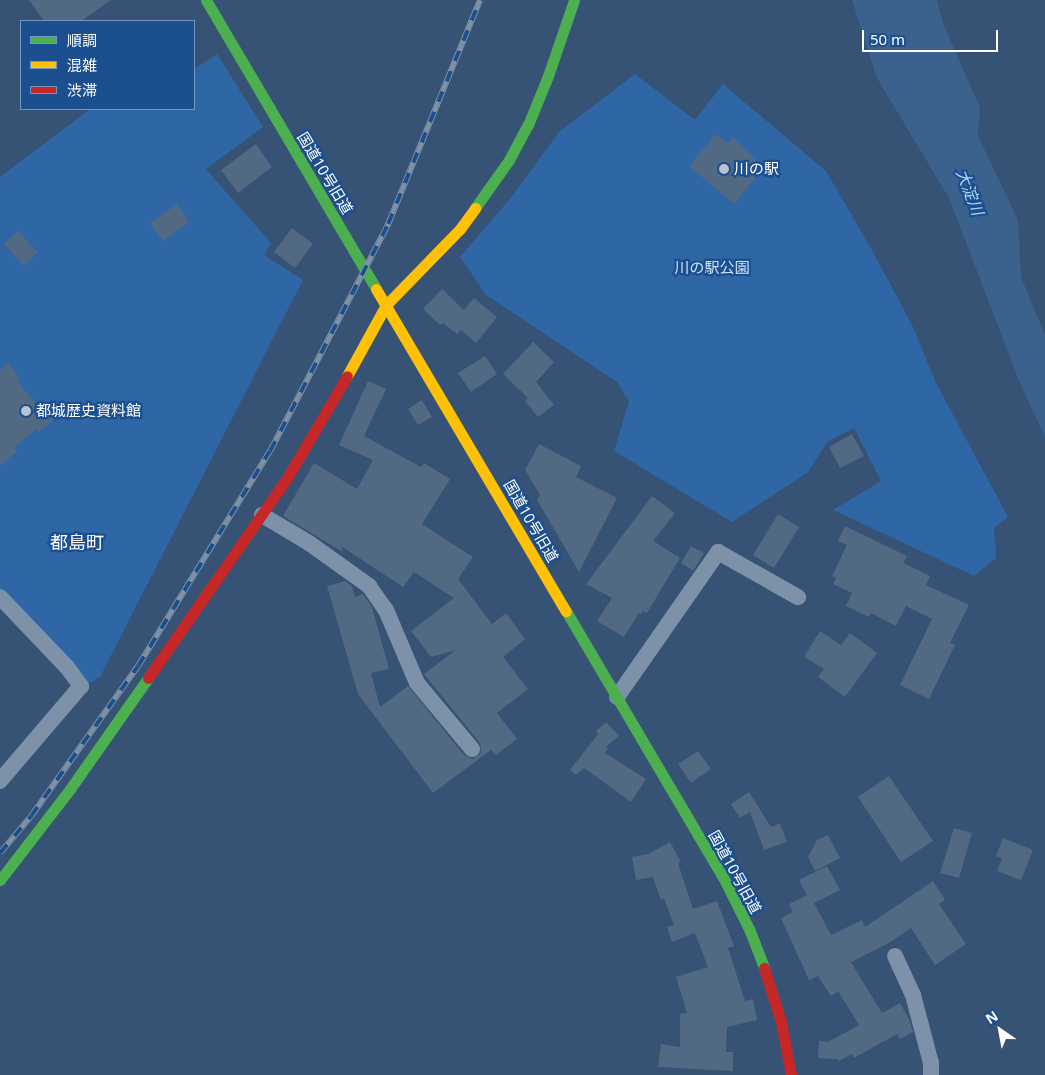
<!DOCTYPE html>
<html>
<head>
<meta charset="utf-8">
<style>
	body { margin:0 }
	#map { position:relative; width:1045px; height:1075px; overflow:hidden; background:#365274; font-family:"Noto Sans","Noto Sans JP",sans-serif }
	div>[style] { position:absolute }
	.green>* { inset:0; background:#2f66a5 }
	.water>* { inset:0; background:#3b618d }
	.building>* { inset:0; background:#526984 }
	.street>* { height:16px; margin:-8px; padding:0 8px; transform-origin:8px; border-radius:8px; background:#7d92a8 }
	.fast>* { height:11px; margin:-5.5px; padding:0 5.5px; transform-origin:5.5px; border-radius:5.5px; background:#4caf50 }
	.slow>* { height:11px; margin:-5.5px; padding:0 5.5px; transform-origin:5.5px; border-radius:5.5px; background:#ffc107 }
	.jam>* { height:11px; margin:-5.5px; padding:0 5.5px; transform-origin:5.5px; border-radius:5.5px; background:#c62828 }
	.rail>* { height:5.5px; margin-top:-2.75px; transform-origin:0; background:repeating-linear-gradient(90deg,#1b4f8f 0 11px,#7e92a7 0 22px); box-sizing:border-box; border-block:1px solid #7e92a7 }
	.dots>* { width:14px; height:14px; translate:-50% -50%; box-sizing:border-box; border:2px solid #1b4f8f; border-radius:50% }
	span { translate:-50% -50%; white-space:nowrap; text-align:center; line-height:1.15; -webkit-text-stroke:4.5px #1b4f8f; paint-order:stroke }
	.poi-label { font-size:15px; color:#fff }
	.left { translate:0 -50%; text-align:left }
	.street-label { font-size:15px; color:#fff }
	.park-label { font-size:15px; color:#cfe3fa }
	.water-label { font-size:16px; color:#b5d3f5; font-style:italic }
	.quarter-label { font-size:18px; color:#fff }
	.legend { position:absolute; left:20px; top:20px; width:175px; height:90px; box-sizing:border-box; background:#1b4f8f; border:1px solid #7695bc; margin:0; padding:6px 9px; list-style:none; font-size:15px; color:#fff }
	.legend li { display:flex; align-items:center; gap:10px; height:25px }
	.legend b { width:25px; border:1px solid #7695bc }
	.north { position:absolute; left:975px; top:1005px; width:50px; height:50px; -webkit-text-stroke:4px #1b4f8f; paint-order:stroke; rotate:327deg; font-size:14px; font-weight:700; line-height:20px; text-align:center; color:#fff }
	.north::after { content:''; display:block; margin:auto; width:18px; height:22px; background:#fff; clip-path:polygon(50% 0,100% 100%,50% 72%,0 100%) }
	.scale { position:absolute; left:862px; top:30px; width:136px; height:22px; box-sizing:border-box; border:2px solid #fff; border-top:0; padding-left:6px; font-size:15px; line-height:18px; white-space:nowrap; color:#fff; -webkit-text-stroke:4px #1b4f8f; paint-order:stroke }
</style>
</head>
<body>
<div id="map">
	<div class="green">
		<div style="clip-path:polygon(217px 54px,263px 127px,206px 169px,271px 243px,264px 255px,303px 280px,100px 677px,80px 688px,0 597px,0 177px,90px 109px,194px 109px,194px 69px)"></div>
		<div style="clip-path:polygon(635px 74px,695px 120px,723px 84px,826px 171px,872px 250px,913px 327px,936px 383px,1008px 517px,994px 528px,996px 558px,974px 576px,833px 510px,881px 481px,854px 428px,827px 442px,808px 472px,732px 522px,614px 451px,629px 402px,617px 382px,486px 295px,460px 257px,513px 195px,559px 132px)"></div>
	</div>
	<div class="water">
		<div style="clip-path:polygon(852px 0,937px 0,943px 23px,980px 108px,978px 136px,1018px 220px,1021px 277px,1045px 335px,1045px 437px,1019px 381px,949px 198px,877px 78px)"></div>
	</div>
	<div class="building">
		<div style="clip-path:polygon(29px 0,111px 0,81px 21px,44px 21px)"></div>
		<div style="clip-path:polygon(716px 134px,728px 143px,733px 137px,756px 160px,751px 166px,759px 173px,734px 204px,689px 166px)"></div>
		<div style="clip-path:polygon(256px 144px,272px 167px,238px 193px,221px 170px)"></div>
		<div style="clip-path:polygon(177px 204px,189px 222px,163px 241px,150px 223px)"></div>
		<div style="clip-path:polygon(292px 228px,313px 244px,295px 268px,274px 252px)"></div>
		<div style="clip-path:polygon(18px 231px,38px 253px,24px 266px,4px 244px)"></div>
		<div style="clip-path:polygon(442px 289px,464px 310px,474px 298px,497px 317px,476px 343px,461px 330px,457px 334px,443px 323px,440px 325px,423px 309px)"></div>
		<div style="clip-path:polygon(533px 342px,554px 362px,536px 382px,554px 405px,538px 417px,525px 401px,528px 398px,503px 374px)"></div>
		<div style="clip-path:polygon(485px 356px,497px 374px,471px 392px,458px 373px)"></div>
		<div style="clip-path:polygon(8px 363px,20px 378px,17px 381px,37px 405px,42px 401px,56px 417px,39px 432px,36px 429px,14px 448px,17px 451px,0 466px,0 370px)"></div>
		<div style="clip-path:polygon(368px 381px,386px 389px,364px 436px,421px 467px,424px 463px,450px 479px,422px 524px,473px 557px,458px 579px,492px 624px,506px 613px,525px 639px,503px 657px,528px 689px,497px 713px,517px 739px,496px 755px,491px 750px,433px 793px,358px 694px,327px 586px,345px 581px,352px 586px,355px 597px,363px 594px,372px 607px,389px 669px,371px 673px,380px 707px,408px 686px,464px 755px,473px 759px,481px 753px,480px 743px,424px 674px,456px 650px,431px 657px,411px 631px,454px 598px,414px 572px,403px 587px,341px 546px,343px 552px,283px 516px,314px 463px,357px 489px,373px 460px,339px 445px)"></div>
		<div style="clip-path:polygon(422px 400px,432px 417px,418px 425px,408px 409px)"></div>
		<div style="clip-path:polygon(852px 434px,864px 456px,840px 468px,829px 447px)"></div>
		<div style="clip-path:polygon(539px 444px,581px 466px,576px 477px,617px 498px,579px 572px,537px 500px,540px 495px,525px 470px)"></div>
		<div style="clip-path:polygon(652px 496px,675px 513px,653px 541px,680px 558px,647px 613px,643px 611px,641px 614px,639px 613px,624px 637px,597px 621px,612px 598px,586px 584px)"></div>
		<div style="clip-path:polygon(778px 514px,799px 527px,774px 568px,753px 555px)"></div>
		<div style="clip-path:polygon(845px 526px,907px 556px,903px 563px,930px 576px,926px 585px,969px 605px,950px 643px,955px 645px,929px 699px,900px 685px,932px 619px,906px 606px,896px 626px,871px 613px,869px 617px,846px 606px,852px 593px,833px 584px,836px 578px,832px 576px,847px 545px,838px 541px)"></div>
		<div style="clip-path:polygon(691px 546px,704px 553px,693px 571px,681px 563px)"></div>
		<div style="clip-path:polygon(820px 631px,841px 645px,850px 633px,877px 653px,845px 697px,818px 677px,824px 669px,804px 657px)"></div>
		<div style="clip-path:polygon(606px 722px,619px 736px,606px 747px,608px 749px,605px 753px,646px 779px,631px 802px,584px 768px,576px 775px,570px 770px,598px 734px,596px 731px)"></div>
		<div style="clip-path:polygon(698px 751px,711px 769px,691px 783px,678px 764px)"></div>
		<div style="clip-path:polygon(889px 776px,933px 841px,901px 862px,858px 797px)"></div>
		<div style="clip-path:polygon(749px 792px,771px 827px,780px 823px,787px 842px,764px 850px,750px 812px,740px 818px,731px 804px)"></div>
		<div style="clip-path:polygon(954px 828px,972px 833px,959px 878px,940px 873px)"></div>
		<div style="clip-path:polygon(828px 835px,840px 858px,815px 871px,808px 857px,817px 840px)"></div>
		<div style="clip-path:polygon(1003px 838px,1033px 850px,1021px 880px,997px 871px,1002px 858px,996px 856px)"></div>
		<div style="clip-path:polygon(670px 842px,681px 862px,678px 863px,693px 909px,717px 901px,734px 946px,728px 948px,745px 1001px,753px 999px,757px 1020px,727px 1027px,726px 1052px,733px 1052px,733px 1071px,658px 1067px,661px 1044px,680px 1047px,680px 1014px,687px 1013px,676px 977px,708px 967px,695px 933px,672px 942px,667px 927px,674px 925px,664px 899px,661px 900px,653px 877px,636px 880px,632px 857px,648px 854px)"></div>
		<div style="clip-path:polygon(827px 866px,840px 890px,814px 903px,831px 935px,862px 920px,865px 927px,933px 881px,945px 900px,939px 904px,966px 944px,935px 965px,911px 928px,887px 944px,851px 962px,882px 1013px,900px 1003px,910px 1021px,913px 1032px,900px 1039px,897px 1034px,854px 1058px,852px 1054px,839px 1061px,837px 1059px,818px 1058px,819px 1041px,828px 1042px,859px 1025px,838px 991px,831px 996px,818px 976px,809px 980px,781px 918px,793px 912px,789px 904px,807px 895px,799px 880px)"></div>
	</div>
	<div class="street">
		<div style="left:262px;top:515px;width:55px;rotate:30.8deg"></div>
		<div style="left:309px;top:543px;width:74px;rotate:35.6deg"></div>
		<div style="left:369px;top:586px;width:29px;rotate:55deg"></div>
		<div style="left:386px;top:610px;width:79px;rotate:67deg"></div>
		<div style="left:417px;top:683px;width:86px;rotate:50.2deg"></div>
		<div style="left:0;top:597px;width:97px;rotate:46.3deg"></div>
		<div style="left:67px;top:667px;width:24px;rotate:54deg"></div>
		<div style="left:81px;top:686px;width:125px;rotate:130.5deg"></div>
		<div style="left:617px;top:697px;width:177px;rotate:-55.1deg"></div>
		<div style="left:718px;top:552px;width:92px;rotate:29.4deg"></div>
		<div style="left:895px;top:956px;width:43px;rotate:65.2deg"></div>
		<div style="left:913px;top:995px;width:70px;rotate:75.2deg"></div>
		<div style="left:931px;top:1063px;width:12px;rotate:90deg"></div>
	</div>
	<div class="fast">
		<div style="left:206px;top:0;width:335px;rotate:59.5deg"></div>
		<div style="left:475px;top:208px;width:59px;rotate:-54.7deg"></div>
		<div style="left:509px;top:160px;width:40px;rotate:-62deg"></div>
		<div style="left:528px;top:125px;width:53px;rotate:-67.8deg"></div>
		<div style="left:548px;top:76px;width:80px;rotate:-71.1deg"></div>
		<div style="left:566px;top:611px;width:316px;rotate:59.5deg"></div>
		<div style="left:726px;top:883px;width:54px;rotate:63.4deg"></div>
		<div style="left:750px;top:931px;width:40px;rotate:69deg"></div>
		<div style="left:0;top:880px;width:115px;rotate:-52.4deg"></div>
		<div style="left:70px;top:789px;width:136px;rotate:-54.9deg"></div>
	</div>
	<div class="slow">
		<div style="left:376px;top:289px;width:374px;rotate:59.5deg"></div>
		<div style="left:347px;top:376px;width:81px;rotate:-61.2deg"></div>
		<div style="left:386px;top:305px;width:106px;rotate:-45.8deg"></div>
		<div style="left:460px;top:229px;width:26px;rotate:-54deg"></div>
	</div>
	<div class="jam">
		<div style="left:148px;top:678px;width:244px;rotate:-55.2deg"></div>
		<div style="left:287px;top:478px;width:118px;rotate:-59.5deg"></div>
		<div style="left:764px;top:968px;width:57px;rotate:72.5deg"></div>
		<div style="left:781px;top:1022px;width:54px;rotate:79.3deg"></div>
	</div>
	<div class="rail">
		<div style="left:0;top:853px;width:48px;rotate:-50deg"></div>
		<div style="left:31px;top:816px;width:184px;rotate:-54.5deg"></div>
		<div style="left:138px;top:666px;width:252px;rotate:-58.5deg"></div>
		<div style="left:270px;top:451px;width:256px;rotate:-62.5deg"></div>
		<div style="left:388px;top:224px;width:242px;rotate:-67.7deg"></div>
	</div>
	<div class="dots">
		<div style="left:724px;top:169px;background:#b9c2ce"></div>
		<div style="left:26px;top:411px;background:#b9c2ce"></div>
	</div>
	<div class="poi-label">
		<span class="left" style="left:734px;top:169px">川の駅</span>
		<span class="left" style="left:36px;top:411px">都城歴史資料館</span>
	</div>
	<div class="street-label">
		<span style="left:325px;top:173px;rotate:59deg">国道10号旧道</span>
		<span style="left:531px;top:521px;rotate:60deg">国道10号旧道</span>
		<span style="left:735px;top:872px;rotate:61deg">国道10号旧道</span>
	</div>
	<div class="park-label">
		<span style="left:712px;top:268px">川の駅公園</span>
	</div>
	<div class="water-label">
		<span style="left:970px;top:192px;rotate:69deg">大淀川</span>
	</div>
	<div class="quarter-label">
		<span style="left:77px;top:542px">都島町</span>
	</div>
	<ul class="legend">
	<li><b style="height:6px;background:#4caf50"></b>順調</li>
	<li><b style="height:6px;background:#ffc107"></b>混雑</li>
	<li><b style="height:6px;background:#c62828"></b>渋滞</li>
	</ul>
	<div class="north">N</div>
	<div class="scale">50 m</div>
</div>
</body>
</html>
